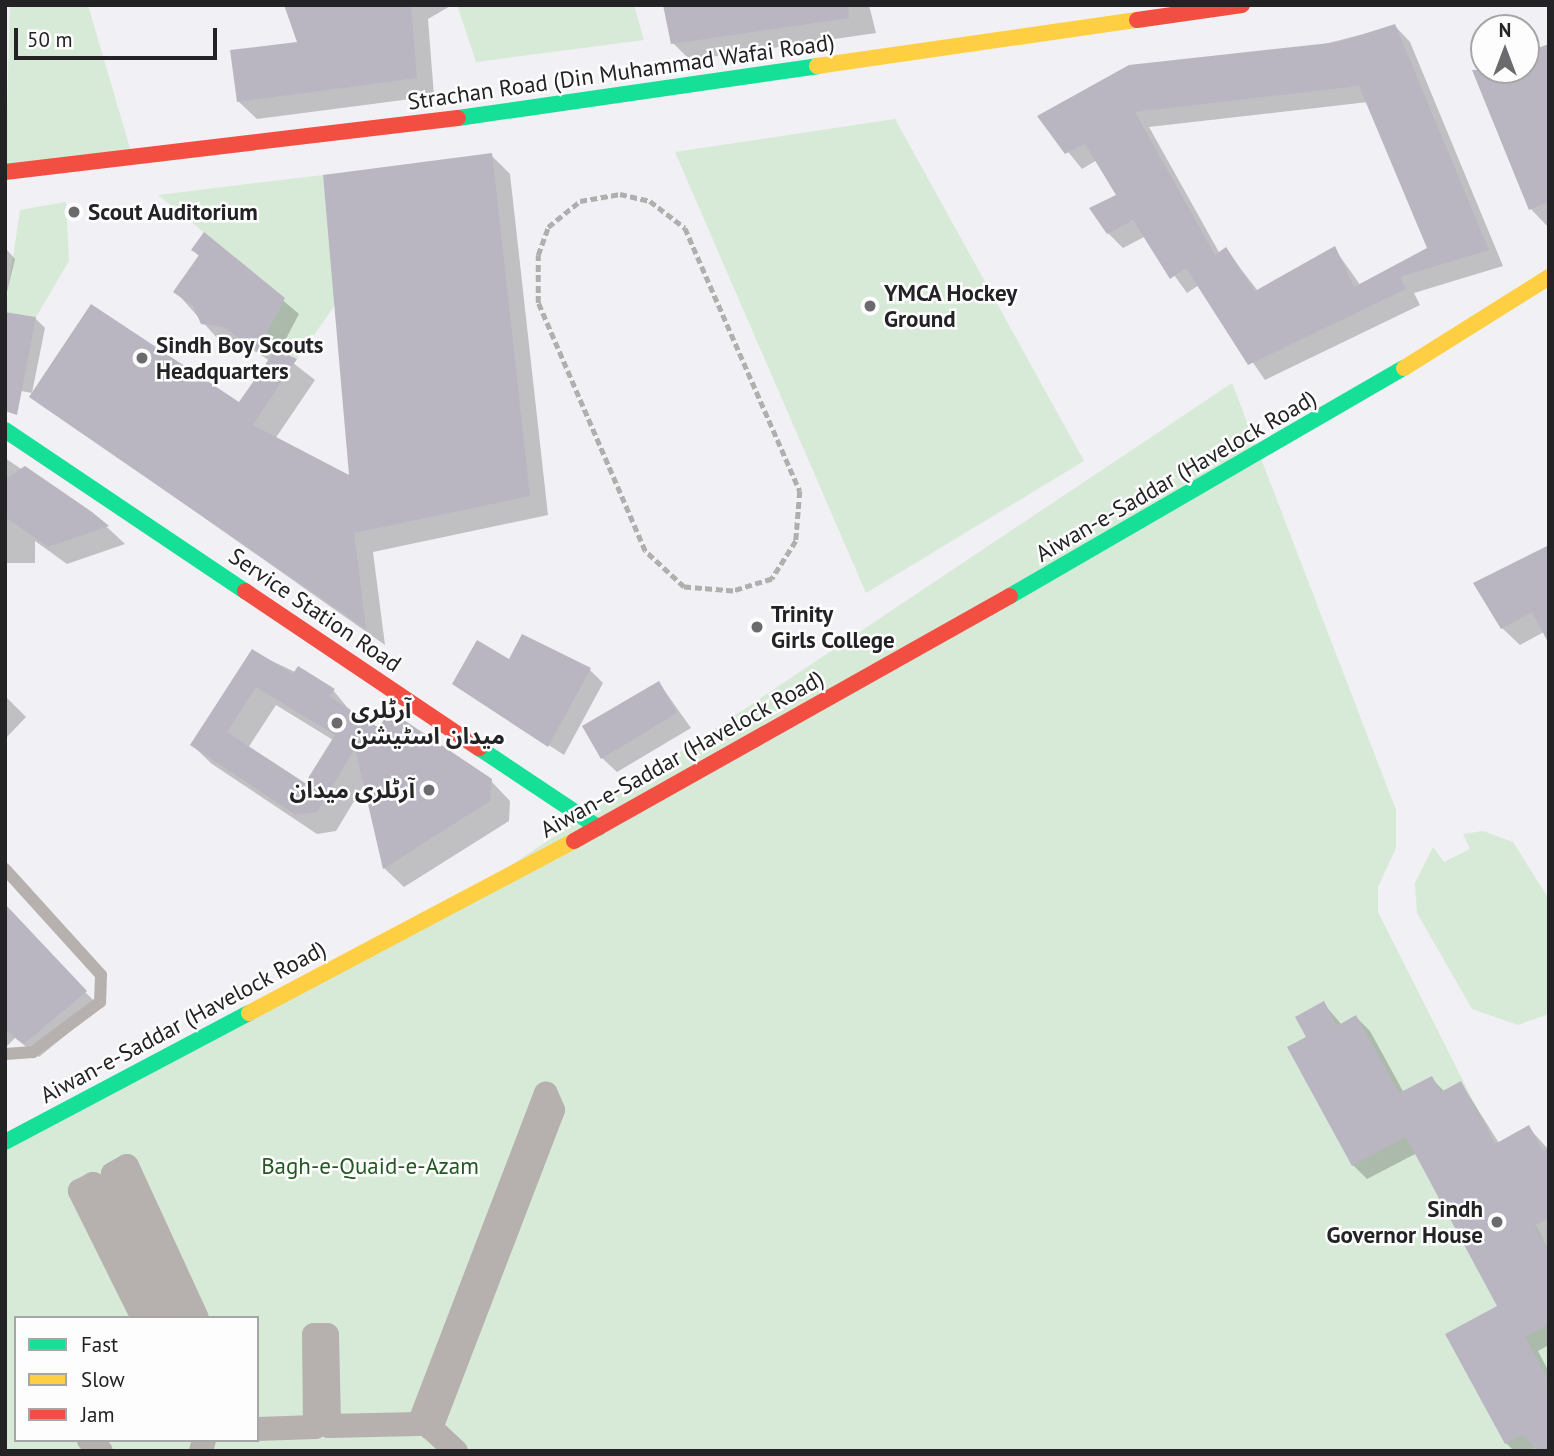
<!DOCTYPE html>
<html>
<head>
<meta charset="utf-8">
<style>
	body { margin:0 }
	#map { position:relative; width:1554px; height:1456px; overflow:hidden; background:#f1f0f4; font-family:"PT Sans","Noto Sans Arabic",sans-serif }
	div>[style] { position:absolute }
	.green>* { inset:0; background:#d7e9d7 }
	.shadow>* { inset:0; background:#0003 }
	.building>* { inset:0; background:#b9b6c1 }
	.path>* { height:4.5px; margin-top:-2.25px; transform-origin:0; background:repeating-linear-gradient(90deg,#b1afad 0 7px,transparent 0 10.5px) }
	.lane>* { height:12px; margin:-6px; padding:0 6px; transform-origin:6px; border-radius:6px; background:#b6b1ae }
	.street>* { height:24px; margin:-12px; padding:0 12px; transform-origin:12px; border-radius:12px; background:#b6b1ae }
	.fast>* { height:16px; margin:-8px; padding:0 8px; transform-origin:8px; border-radius:8px; background:#16e098 }
	.slow>* { height:16px; margin:-8px; padding:0 8px; transform-origin:8px; border-radius:8px; background:#ffcf43 }
	.jam>* { height:16px; margin:-8px; padding:0 8px; transform-origin:8px; border-radius:8px; background:#f24e42 }
	.dots>* { width:19px; height:19px; translate:-50% -50%; box-sizing:border-box; border:4px solid #fdfdfe; border-radius:50% }
	span { translate:-50% -50%; white-space:nowrap; text-align:center; line-height:1.15; -webkit-text-stroke:5px #fdfdfe; paint-order:stroke }
	.street-label { font-size:23px; color:#232325 }
	.poi-label { font-size:23px; color:#232325; font-weight:700 }
	.left { translate:0 -50%; text-align:left }
	.right { translate:-100% -50%; text-align:right }
	.park-label { font-size:23px; color:#235823 }
	.frame { position:absolute; inset:0; border:7px solid #232325; pointer-events:none }
	.legend { position:absolute; left:14px; top:1316px; width:245px; height:126px; box-sizing:border-box; background:#fdfdfe; border:2px solid #a6a6a7; margin:0; padding:9px 12px; list-style:none; font-size:21px; color:#232325 }
	.legend li { display:flex; align-items:center; gap:14px; height:35px }
	.legend b { width:35px; border:2px solid #a6a6a7 }
	.north { position:absolute; left:1470px; top:14px; width:70px; height:70px; box-sizing:border-box; background:#fdfdfe; border:2px solid #a6a6a7; border-radius:50%; rotate:0deg; font-size:19px; font-weight:700; line-height:28px; text-align:center; color:#232325 }
	.north::after { content:''; display:block; margin:auto; width:24px; height:32px; background:#6b6b6d; clip-path:polygon(50% 0,100% 100%,50% 72%,0 100%) }
	.scale { position:absolute; left:14px; top:28px; width:203px; height:32px; box-sizing:border-box; border:4px solid #232325; border-top:0; padding-left:9px; font-size:21px; line-height:24px; white-space:nowrap; color:#232325; -webkit-text-stroke:5px #fdfdfe; paint-order:stroke }
</style>
</head>
<body>
<div id="map">
	<div class="green">
		<div style="clip-path:polygon(10px 5px,88px 5px,134px 162px,5px 178px)"></div>
		<div style="clip-path:polygon(457px 5px,634px 5px,644px 40px,476px 62px)"></div>
		<div style="clip-path:polygon(895px 119px,1084px 461px,866px 593px,675px 152px)"></div>
		<div style="clip-path:polygon(323px 175px,335px 305px,297px 359px,263px 339px,285px 298px,158px 195px)"></div>
		<div style="clip-path:polygon(66px 202px,69px 261px,36px 317px,5px 312px,20px 210px)"></div>
		<div style="clip-path:polygon(evenodd,1232px 383px,1396px 810px,1396px 848px,1378px 887px,1378px 912px,1549px 1251px,1549px 1451px,5px 1451px,5px 1149px,444px 910px,1232px 383px,16px 1318px,257px 1318px,257px 1440px,16px 1440px,16px 1318px)"></div>
		<div style="clip-path:polygon(1483px 831px,1513px 842px,1549px 899px,1549px 1014px,1518px 1025px,1472px 1009px,1417px 913px,1415px 883px,1433px 847px,1444px 862px,1470px 849px,1463px 834px)"></div>
	</div>
	<div class="shadow">
		<div style="clip-path:polygon(286px 5px,452px 5px,428px 19px,434px 96px,257px 119px,239px 102px,300px 44px)"></div>
		<div style="clip-path:polygon(665px 5px,869px 5px,876px 33px,690px 60px,673px 43px)"></div>
		<div style="clip-path:polygon(evenodd,1395px 26px,1410px 42px,1503px 266px,1414px 293px,1420px 305px,1265px 380px,1199px 285px,1187px 293px,1146px 236px,1123px 248px,1108px 233px,1118px 196px,1097px 160px,1082px 169px,1040px 117px,1395px 26px,1368px 102px,1429px 249px,1361px 286px,1334px 248px,1258px 291px,1226px 250px,1220px 254px,1149px 127px,1368px 102px)"></div>
		<div style="clip-path:polygon(1549px 47px,1548px 227px,1531px 209px,1475px 73px,1526px 70px,1526px 54px)"></div>
		<div style="clip-path:polygon(491px 155px,510px 174px,548px 515px,373px 552px,385px 645px,31px 396px,240px 405px,270px 361px,239px 341px,217px 338px,176px 292px,200px 257px,193px 250px,204px 234px,299px 314px,279px 352px,315px 380px,275px 439px,351px 478px)"></div>
		<div style="clip-path:polygon(7px 250px,15px 259px,5px 301px,5px 253px)"></div>
		<div style="clip-path:polygon(35px 318px,45px 328px,32px 393px,5px 388px)"></div>
		<div style="clip-path:polygon(5px 458px,108px 528px,125px 544px,67px 564px,35px 541px,35px 563px,5px 563px)"></div>
		<div style="clip-path:polygon(1549px 547px,1544px 632px,1520px 645px,1502px 628px)"></div>
		<div style="clip-path:polygon(evenodd,253px 652px,333px 690px,351px 712px,380px 731px,491px 781px,510px 801px,509px 821px,404px 887px,384px 868px,365px 783px,336px 831px,317px 834px,212px 764px,192px 745px,253px 652px,276px 705px,333px 740px,306px 785px,248px 748px,276px 705px)"></div>
		<div style="clip-path:polygon(509px 661px,590px 670px,603px 683px,564px 755px,454px 684px)"></div>
		<div style="clip-path:polygon(659px 683px,691px 728px,617px 772px,602px 758px)"></div>
		<div style="clip-path:polygon(5px 696px,26px 717px,5px 739px)"></div>
		<div style="clip-path:polygon(5px 911px,100px 1007px,39px 1057px,15px 1038px,5px 1048px)"></div>
		<div style="clip-path:polygon(1324px 1004px,1342px 1025px,1356px 1017px,1370px 1031px,1404px 1093px,1431px 1078px,1445px 1092px,1461px 1083px,1499px 1143px,1528px 1127px,1549px 1150px,1549px 1345px,1538px 1351px,1549px 1372px,1549px 1447px,1514px 1451px,1506px 1443px,1499px 1307px,1417px 1153px,1367px 1179px,1353px 1165px,1308px 1038px)"></div>
	</div>
	<div class="building">
		<div style="clip-path:polygon(284px 5px,411px 5px,417px 78px,237px 102px,230px 50px,297px 42px)"></div>
		<div style="clip-path:polygon(663px 5px,848px 5px,849px 18px,671px 44px)"></div>
		<div style="clip-path:polygon(evenodd,1395px 24px,1489px 250px,1400px 277px,1406px 289px,1248px 365px,1186px 268px,1170px 279px,1133px 220px,1107px 234px,1089px 208px,1116px 195px,1085px 144px,1065px 154px,1037px 116px,1129px 65px,1339px 42px,1395px 24px,1359px 86px,1427px 248px,1354px 287px,1335px 246px,1255px 291px,1226px 247px,1215px 255px,1135px 112px,1359px 86px)"></div>
		<div style="clip-path:polygon(1549px 44px,1549px 202px,1529px 210px,1472px 70px,1526px 70px,1526px 52px)"></div>
		<div style="clip-path:polygon(492px 153px,530px 496px,354px 533px,366px 629px,29px 397px,91px 304px,239px 402px,276px 349px,297px 359px,253px 425px,349px 475px,323px 175px)"></div>
		<div style="clip-path:polygon(204px 232px,285px 298px,257px 350px,223px 327px,201px 324px,193px 306px,173px 292px,199px 255px,191px 250px)"></div>
		<div style="clip-path:polygon(5px 312px,36px 317px,17px 415px,5px 411px)"></div>
		<div style="clip-path:polygon(25px 466px,92px 512px,109px 526px,48px 547px,5px 517px,5px 479px)"></div>
		<div style="clip-path:polygon(1549px 545px,1549px 644px,1532px 612px,1501px 629px,1473px 583px)"></div>
		<div style="clip-path:polygon(522px 634px,591px 668px,548px 747px,452px 684px,477px 640px,509px 659px)"></div>
		<div style="clip-path:polygon(evenodd,252px 649px,293px 674px,298px 666px,335px 689px,329px 696px,379px 728px,389px 710px,492px 779px,490px 801px,383px 869px,355px 748px,317px 812px,296px 815px,190px 745px,252px 649px,256px 687px,335px 735px,305px 783px,227px 732px,256px 687px)"></div>
		<div style="clip-path:polygon(659px 681px,677px 713px,601px 759px,582px 726px)"></div>
		<div style="clip-path:polygon(5px 904px,87px 991px,24px 1044px,5px 1030px)"></div>
		<div style="clip-path:polygon(1324px 1001px,1337px 1026px,1356px 1015px,1399px 1093px,1432px 1076px,1441px 1092px,1461px 1081px,1495px 1144px,1529px 1125px,1543px 1151px,1549px 1148px,1549px 1218px,1534px 1226px,1549px 1252px,1549px 1324px,1525px 1337px,1549px 1381px,1549px 1451px,1538px 1451px,1522px 1435px,1505px 1444px,1445px 1334px,1497px 1306px,1406px 1137px,1352px 1166px,1287px 1047px,1306px 1037px,1295px 1017px)"></div>
	</div>
	<div class="path">
		<div style="left:620px;top:194px;width:31px;rotate:13deg"></div>
		<div style="left:650px;top:201px;width:44px;rotate:37.6deg"></div>
		<div style="left:685px;top:228px;width:287px;rotate:66.4deg"></div>
		<div style="left:800px;top:491px;width:50px;rotate:94.6deg"></div>
		<div style="left:796px;top:541px;width:45px;rotate:122.3deg"></div>
		<div style="left:772px;top:579px;width:41px;rotate:162.9deg"></div>
		<div style="left:733px;top:591px;width:49px;rotate:-175.3deg"></div>
		<div style="left:684px;top:587px;width:53px;rotate:-137.3deg"></div>
		<div style="left:645px;top:551px;width:270px;rotate:-113.3deg"></div>
		<div style="left:538px;top:303px;width:48px;rotate:-90deg"></div>
		<div style="left:538px;top:255px;width:30px;rotate:-70deg"></div>
		<div style="left:548px;top:227px;width:41px;rotate:-39.1deg"></div>
		<div style="left:580px;top:201px;width:41px;rotate:-9.9deg"></div>
	</div>
	<div class="lane">
		<div style="left:5px;top:869px;width:143px;rotate:47.8deg"></div>
		<div style="left:101px;top:975px;width:27px;rotate:92deg"></div>
		<div style="left:100px;top:1002px;width:84px;rotate:143.3deg"></div>
		<div style="left:33px;top:1052px;width:28px;rotate:176deg"></div>
	</div>
	<div class="street">
		<div style="left:143px;top:1318px;width:142px;rotate:-116.4deg"></div>
		<div style="left:80px;top:1191px;width:15px;rotate:-28deg"></div>
		<div style="left:93px;top:1184px;width:149px;rotate:64.1deg"></div>
		<div style="left:182px;top:1318px;width:160px;rotate:-115.6deg"></div>
		<div style="left:113px;top:1174px;width:16px;rotate:-30deg"></div>
		<div style="left:127px;top:1166px;width:167px;rotate:65.3deg"></div>
		<div style="left:257px;top:1429px;width:58px;rotate:-2deg"></div>
		<div style="left:315px;top:1427px;width:92px;rotate:-90.6deg"></div>
		<div style="left:314px;top:1335px;width:13px"></div>
		<div style="left:327px;top:1335px;width:91px;rotate:88.7deg"></div>
		<div style="left:329px;top:1426px;width:90px;rotate:-1.3deg"></div>
		<div style="left:419px;top:1424px;width:354px;rotate:-69deg"></div>
		<div style="left:546px;top:1094px;width:17px;rotate:66deg"></div>
		<div style="left:553px;top:1110px;width:341px;rotate:111deg"></div>
		<div style="left:431px;top:1428px;width:34px;rotate:43deg"></div>
		<div style="left:89px;top:1440px;width:16px;rotate:43deg"></div>
		<div style="left:201px;top:1451px;width:11px;rotate:-75deg"></div>
	</div>
	<div class="fast">
		<div style="left:458px;top:118px;width:363px;rotate:-8.2deg"></div>
		<div style="left:5px;top:430px;width:289px;rotate:33.9deg"></div>
		<div style="left:1010px;top:596px;width:455px;rotate:-30.1deg"></div>
		<div style="left:479px;top:748px;width:144px;rotate:33.7deg"></div>
		<div style="left:5px;top:1142px;width:276px;rotate:-27.9deg"></div>
	</div>
	<div class="slow">
		<div style="left:817px;top:66px;width:323px;rotate:-8.2deg"></div>
		<div style="left:1404px;top:368px;width:171px;rotate:-32.1deg"></div>
		<div style="left:249px;top:1013px;width:368px;rotate:-27.9deg"></div>
	</div>
	<div class="jam">
		<div style="left:1137px;top:20px;width:106px;rotate:-8.1deg"></div>
		<div style="left:5px;top:172px;width:456px;rotate:-6.8deg"></div>
		<div style="left:245px;top:591px;width:282px;rotate:33.9deg"></div>
		<div style="left:574px;top:841px;width:500px;rotate:-29.33deg"></div>
	</div>
	<div class="dots">
		<div style="left:74px;top:212px;background:#6b6b6d"></div>
		<div style="left:870px;top:306px;background:#6b6b6d"></div>
		<div style="left:142px;top:358px;background:#6b6b6d"></div>
		<div style="left:757px;top:627px;background:#6b6b6d"></div>
		<div style="left:337px;top:723px;background:#6b6b6d"></div>
		<div style="left:429px;top:790px;background:#6b6b6d"></div>
		<div style="left:1497px;top:1222px;background:#6b6b6d"></div>
	</div>
	<div class="street-label">
		<span style="left:621px;top:72px;rotate:-8deg">Strachan Road (Din Muhammad Wafai Road)</span>
		<span style="left:1176px;top:476px;rotate:-30deg">Aiwan-e-Saddar (Havelock Road)</span>
		<span style="left:315px;top:610px;rotate:34deg">Service Station Road</span>
		<span style="left:682px;top:754px;rotate:-29deg">Aiwan-e-Saddar (Havelock Road)</span>
		<span style="left:183px;top:1022px;rotate:-28deg">Aiwan-e-Saddar (Havelock Road)</span>
	</div>
	<div class="poi-label">
		<span class="left" style="left:88px;top:212px">Scout Auditorium</span>
		<span class="left" style="left:884px;top:306px">YMCA Hockey<br>Ground</span>
		<span class="left" style="left:156px;top:358px">Sindh Boy Scouts<br>Headquarters</span>
		<span class="left" style="left:771px;top:627px">Trinity<br>Girls College</span>
		<span class="left" style="left:351px;top:723px">آرٹلری<br>میدان اسٹیشن</span>
		<span class="right" style="left:415px;top:790px">آرٹلری میدان</span>
		<span class="right" style="left:1483px;top:1222px">Sindh<br>Governor House</span>
	</div>
	<div class="park-label">
		<span style="left:370px;top:1166px">Bagh-e-Quaid-e-Azam</span>
	</div>
	<div class="frame"></div>
	<ul class="legend">
	<li><b style="height:9px;background:#16e098"></b>Fast</li>
	<li><b style="height:9px;background:#ffcf43"></b>Slow</li>
	<li><b style="height:9px;background:#f24e42"></b>Jam</li>
	</ul>
	<div class="north">N</div>
	<div class="scale">50 m</div>
</div>
</body>
</html>
